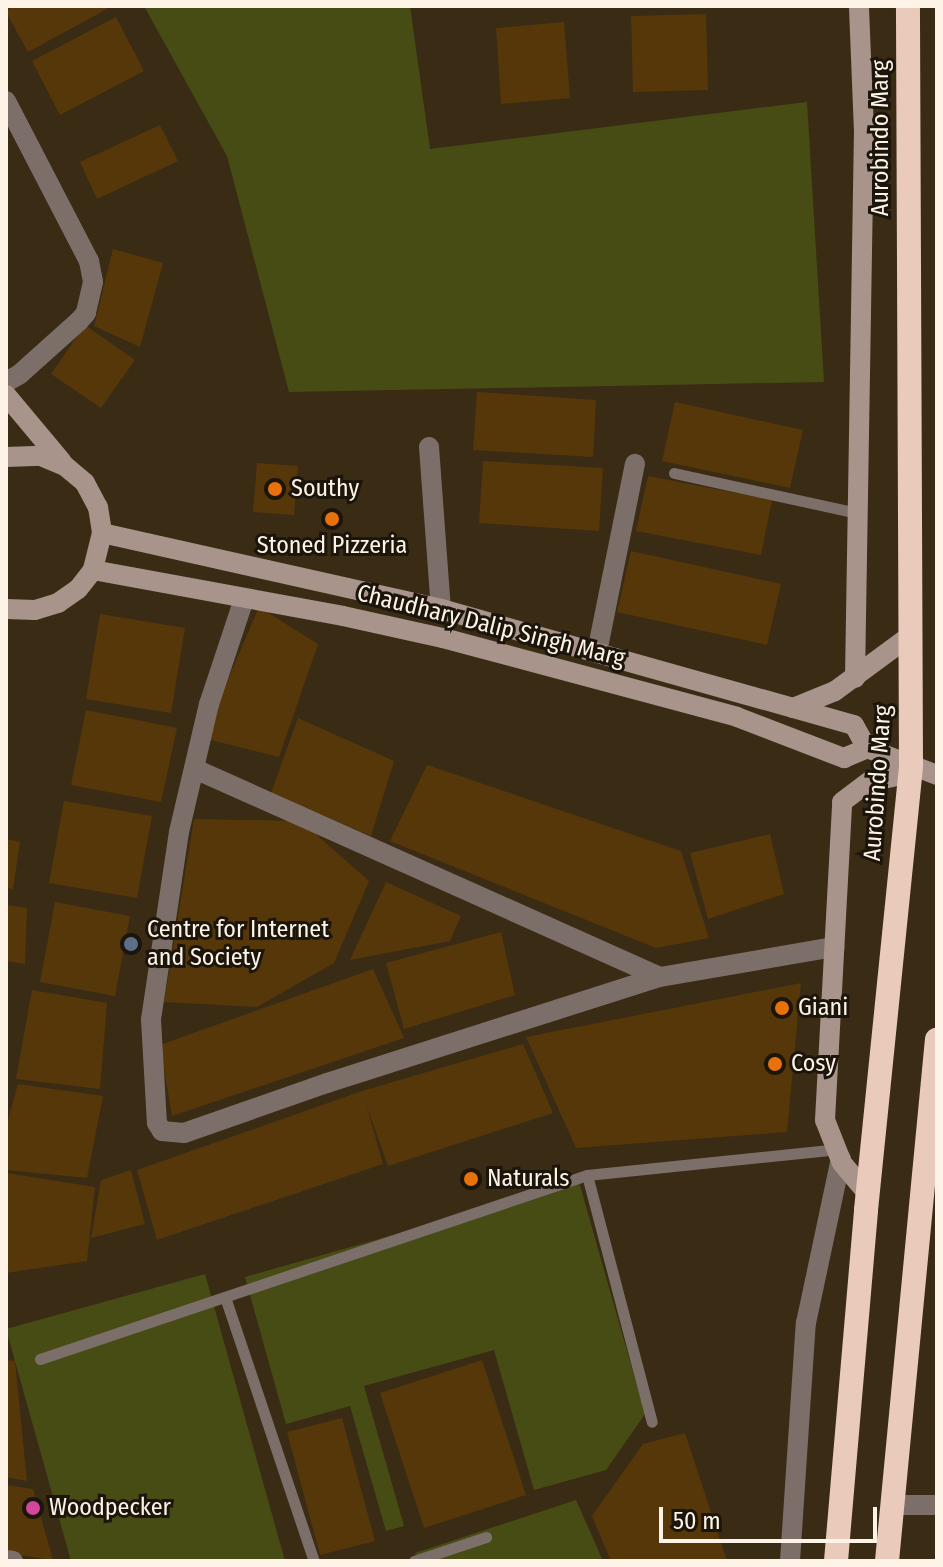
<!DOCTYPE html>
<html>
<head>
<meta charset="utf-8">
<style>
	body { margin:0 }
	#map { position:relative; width:943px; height:1567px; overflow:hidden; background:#3a2b15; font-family:"Fira Sans Condensed",sans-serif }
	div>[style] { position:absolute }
	.green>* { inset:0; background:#474c14 }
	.building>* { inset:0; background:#563709 }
	.lane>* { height:11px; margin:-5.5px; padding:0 5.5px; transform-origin:5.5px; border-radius:5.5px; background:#7c6f69 }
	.street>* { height:20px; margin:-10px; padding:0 10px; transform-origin:10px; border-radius:10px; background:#7c6f69 }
	.secondary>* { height:20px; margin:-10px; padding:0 10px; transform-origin:10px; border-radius:10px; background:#a8948b }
	.highway>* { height:24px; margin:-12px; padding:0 12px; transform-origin:12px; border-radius:12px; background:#e9cabb }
	.dots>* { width:22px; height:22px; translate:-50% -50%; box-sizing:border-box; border:4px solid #1b150b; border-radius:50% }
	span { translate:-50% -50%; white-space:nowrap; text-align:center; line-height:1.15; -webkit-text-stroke:6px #1b150b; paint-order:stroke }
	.street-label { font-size:24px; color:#fdf3e6 }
	.poi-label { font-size:24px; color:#fdf3e6 }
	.left { translate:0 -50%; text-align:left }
	.frame { position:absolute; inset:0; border:8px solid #fdf3e6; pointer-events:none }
	.scale { position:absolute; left:659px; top:1507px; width:218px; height:36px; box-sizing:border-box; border:4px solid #fdf3e6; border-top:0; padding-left:10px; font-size:24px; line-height:28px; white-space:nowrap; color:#fdf3e6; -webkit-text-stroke:6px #1b150b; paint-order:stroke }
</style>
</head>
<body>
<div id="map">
	<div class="green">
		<div style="clip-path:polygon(144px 6px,410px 6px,430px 149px,807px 102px,824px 382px,289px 392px,227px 156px)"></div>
		<div style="clip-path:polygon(579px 1182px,645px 1414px,606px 1470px,534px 1490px,494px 1350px,364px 1386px,404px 1526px,386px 1531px,350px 1406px,286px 1424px,245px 1277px)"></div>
		<div style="clip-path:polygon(205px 1274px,285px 1561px,71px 1561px,6px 1329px)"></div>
		<div style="clip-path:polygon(576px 1500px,603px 1561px,417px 1561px,415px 1553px)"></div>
	</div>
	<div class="building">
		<div style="clip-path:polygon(12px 6px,106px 6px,107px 9px,28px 52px,6px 12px)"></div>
		<div style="clip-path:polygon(706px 14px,708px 90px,633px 92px,631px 16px)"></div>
		<div style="clip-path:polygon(116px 17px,144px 71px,60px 115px,32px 61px)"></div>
		<div style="clip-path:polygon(564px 22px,570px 98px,501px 104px,496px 28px)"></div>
		<div style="clip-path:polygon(160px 125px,178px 161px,97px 199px,80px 162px)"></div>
		<div style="clip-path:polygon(113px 249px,163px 263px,140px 347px,94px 326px)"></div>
		<div style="clip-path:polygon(85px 325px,135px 360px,101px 408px,51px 374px)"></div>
		<div style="clip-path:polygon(477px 392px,596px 400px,593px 457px,473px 450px)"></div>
		<div style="clip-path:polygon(675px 402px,803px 430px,790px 488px,662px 461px)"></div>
		<div style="clip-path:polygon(483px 461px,603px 468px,599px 531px,479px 523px)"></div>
		<div style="clip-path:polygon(257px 463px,298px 466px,294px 515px,253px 512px)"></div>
		<div style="clip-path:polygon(648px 476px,772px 500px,761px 555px,636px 531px)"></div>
		<div style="clip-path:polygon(631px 551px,781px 584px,767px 645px,617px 612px)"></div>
		<div style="clip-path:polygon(259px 607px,318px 644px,279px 757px,203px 738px)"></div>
		<div style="clip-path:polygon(100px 614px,185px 628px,171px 713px,86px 699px)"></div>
		<div style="clip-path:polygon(86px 710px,177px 728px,161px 802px,71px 785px)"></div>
		<div style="clip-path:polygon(298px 718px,394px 761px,371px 836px,271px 793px)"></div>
		<div style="clip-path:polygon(427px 765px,681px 851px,709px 938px,656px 948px,390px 841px)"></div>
		<div style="clip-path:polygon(64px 801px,152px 816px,137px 898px,49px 883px)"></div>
		<div style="clip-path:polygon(194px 819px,301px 821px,369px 881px,334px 963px,257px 1007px,164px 1002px)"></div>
		<div style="clip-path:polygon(770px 834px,784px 894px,708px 919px,690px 853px)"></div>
		<div style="clip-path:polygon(6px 839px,20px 842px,13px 889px,6px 888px)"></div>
		<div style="clip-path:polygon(386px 882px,461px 916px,450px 941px,350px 960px)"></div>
		<div style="clip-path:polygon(55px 902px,130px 916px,115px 996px,40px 982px)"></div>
		<div style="clip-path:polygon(6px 905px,27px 908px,25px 964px,6px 961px)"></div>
		<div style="clip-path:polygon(501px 932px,515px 995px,404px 1029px,386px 963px)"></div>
		<div style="clip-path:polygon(373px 969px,404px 1038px,172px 1116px,160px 1045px)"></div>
		<div style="clip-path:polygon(801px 983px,787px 1132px,576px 1148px,526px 1037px)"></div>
		<div style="clip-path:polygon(32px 990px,107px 1003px,100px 1089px,16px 1079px)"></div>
		<div style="clip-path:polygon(523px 1044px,553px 1113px,388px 1166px,366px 1104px,383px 1164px,157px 1240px,137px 1170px,362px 1091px)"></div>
		<div style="clip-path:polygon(18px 1084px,103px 1096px,87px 1178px,6px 1170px,6px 1127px)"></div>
		<div style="clip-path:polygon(131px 1170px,145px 1224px,91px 1238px,101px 1180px)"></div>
		<div style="clip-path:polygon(6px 1173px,95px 1187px,87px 1261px,6px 1273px)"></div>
		<div style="clip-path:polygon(6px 1360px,15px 1361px,27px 1481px,6px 1477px)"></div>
		<div style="clip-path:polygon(482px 1360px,526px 1495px,424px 1528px,380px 1393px)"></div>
		<div style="clip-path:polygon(342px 1418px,375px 1541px,320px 1555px,287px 1432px)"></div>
		<div style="clip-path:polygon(685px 1433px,727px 1561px,611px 1561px,592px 1516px,643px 1444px)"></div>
		<div style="clip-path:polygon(6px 1485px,33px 1489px,53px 1560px,6px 1553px)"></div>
	</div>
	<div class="lane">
		<div style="left:674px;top:473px;width:187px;rotate:12.3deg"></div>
		<div style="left:587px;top:1175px;width:255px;rotate:75.3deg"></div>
		<div style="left:225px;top:1297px;width:279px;rotate:71.4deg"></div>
		<div style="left:40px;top:1359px;width:577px;rotate:-18.59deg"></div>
		<div style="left:587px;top:1175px;width:251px;rotate:-5.9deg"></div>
		<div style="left:414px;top:1561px;width:76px;rotate:-18.4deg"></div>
	</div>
	<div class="street">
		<div style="left:6px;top:101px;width:180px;rotate:62.6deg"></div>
		<div style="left:89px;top:261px;width:21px;rotate:79deg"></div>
		<div style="left:93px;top:282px;width:32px;rotate:103deg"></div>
		<div style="left:86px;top:313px;width:11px;rotate:131deg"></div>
		<div style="left:79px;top:321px;width:79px;rotate:138.1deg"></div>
		<div style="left:20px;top:374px;width:16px;rotate:150deg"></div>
		<div style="left:429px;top:447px;width:162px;rotate:85.8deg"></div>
		<div style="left:244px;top:599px;width:111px;rotate:108.4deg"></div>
		<div style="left:209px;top:704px;width:131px;rotate:103.2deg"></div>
		<div style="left:179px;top:832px;width:190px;rotate:98.5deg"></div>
		<div style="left:151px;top:1020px;width:103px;rotate:86.7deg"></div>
		<div style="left:157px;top:1123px;width:9px;rotate:58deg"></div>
		<div style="left:162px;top:1131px;width:22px;rotate:5deg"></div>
		<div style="left:184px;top:1133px;width:151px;rotate:-19.3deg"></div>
		<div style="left:327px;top:1083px;width:349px;rotate:-17.7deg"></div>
		<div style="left:660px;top:977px;width:177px;rotate:-9.8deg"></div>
		<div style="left:597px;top:652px;width:192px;rotate:-78.6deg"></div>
		<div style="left:195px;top:769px;width:509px;rotate:24.1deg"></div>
		<div style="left:894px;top:1505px;width:43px"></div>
		<div style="left:6px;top:1560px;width:7px;rotate:8deg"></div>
		<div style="left:790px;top:1561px;width:239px;rotate:-86.2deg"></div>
		<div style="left:806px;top:1323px;width:168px;rotate:-78deg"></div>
	</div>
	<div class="secondary">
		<div style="left:6px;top:395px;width:87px;rotate:50.1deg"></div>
		<div style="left:6px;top:457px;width:35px;rotate:-2deg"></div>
		<div style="left:41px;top:456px;width:26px;rotate:23deg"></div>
		<div style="left:65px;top:466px;width:26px;rotate:40deg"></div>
		<div style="left:85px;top:483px;width:27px;rotate:62deg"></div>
		<div style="left:98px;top:507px;width:26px;rotate:81deg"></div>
		<div style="left:102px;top:533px;width:38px;rotate:104deg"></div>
		<div style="left:93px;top:570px;width:24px;rotate:128deg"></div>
		<div style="left:78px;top:589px;width:24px;rotate:145deg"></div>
		<div style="left:58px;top:603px;width:24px;rotate:163deg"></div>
		<div style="left:35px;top:610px;width:29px;rotate:-178deg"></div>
		<div style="left:102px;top:533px;width:347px;rotate:12.6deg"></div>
		<div style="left:441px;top:609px;width:429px;rotate:15.7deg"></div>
		<div style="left:854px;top:725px;width:26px;rotate:61deg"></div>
		<div style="left:867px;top:748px;width:75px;rotate:21.1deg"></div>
		<div style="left:93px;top:570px;width:254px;rotate:10.4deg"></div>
		<div style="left:343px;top:616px;width:102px;rotate:12.4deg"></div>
		<div style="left:443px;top:638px;width:304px;rotate:15deg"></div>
		<div style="left:737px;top:717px;width:115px;rotate:21deg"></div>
		<div style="left:844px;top:758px;width:25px;rotate:-23deg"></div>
		<div style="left:855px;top:678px;width:546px;rotate:-89.06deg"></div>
		<div style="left:864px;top:132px;width:126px;rotate:-92.3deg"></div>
		<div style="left:793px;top:708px;width:45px;rotate:-22deg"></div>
		<div style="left:835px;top:691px;width:94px;rotate:-36.4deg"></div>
		<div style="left:868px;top:1194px;width:40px;rotate:-130deg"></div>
		<div style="left:842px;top:1163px;width:46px;rotate:-111.6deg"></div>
		<div style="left:825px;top:1120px;width:318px;rotate:-86.9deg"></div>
		<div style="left:842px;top:802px;width:34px;rotate:-37deg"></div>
		<div style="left:869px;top:782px;width:43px;rotate:-12.1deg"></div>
	</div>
	<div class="highway">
		<div style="left:836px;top:1561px;width:352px;rotate:-85.1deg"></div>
		<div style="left:866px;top:1210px;width:447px;rotate:-84.2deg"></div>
		<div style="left:911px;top:765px;width:759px;rotate:-90.23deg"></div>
		<div style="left:887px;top:1561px;width:524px;rotate:-84.53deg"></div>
	</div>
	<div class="dots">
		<div style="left:275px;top:489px;background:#e8710a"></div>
		<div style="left:332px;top:519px;background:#e8710a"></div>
		<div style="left:131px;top:944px;background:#5c6f8a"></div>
		<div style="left:782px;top:1008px;background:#e8710a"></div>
		<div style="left:775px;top:1064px;background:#e8710a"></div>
		<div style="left:471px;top:1179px;background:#e8710a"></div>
		<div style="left:33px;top:1508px;background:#d1479c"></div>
	</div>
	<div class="street-label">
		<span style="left:881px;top:138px;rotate:-90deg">Aurobindo Marg</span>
		<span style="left:491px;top:626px;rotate:14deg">Chaudhary Dalip Singh Marg</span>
		<span style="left:878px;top:783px;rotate:-86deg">Aurobindo Marg</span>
	</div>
	<div class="poi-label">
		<span class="left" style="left:291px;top:489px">Southy</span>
		<span style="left:332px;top:546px">Stoned Pizzeria</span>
		<span class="left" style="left:147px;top:944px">Centre for Internet<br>and Society</span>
		<span class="left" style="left:798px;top:1008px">Giani</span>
		<span class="left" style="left:791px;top:1064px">Cosy</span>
		<span class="left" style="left:487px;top:1179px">Naturals</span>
		<span class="left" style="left:49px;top:1508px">Woodpecker</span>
	</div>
	<div class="frame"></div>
	<div class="scale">50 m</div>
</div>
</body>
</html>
